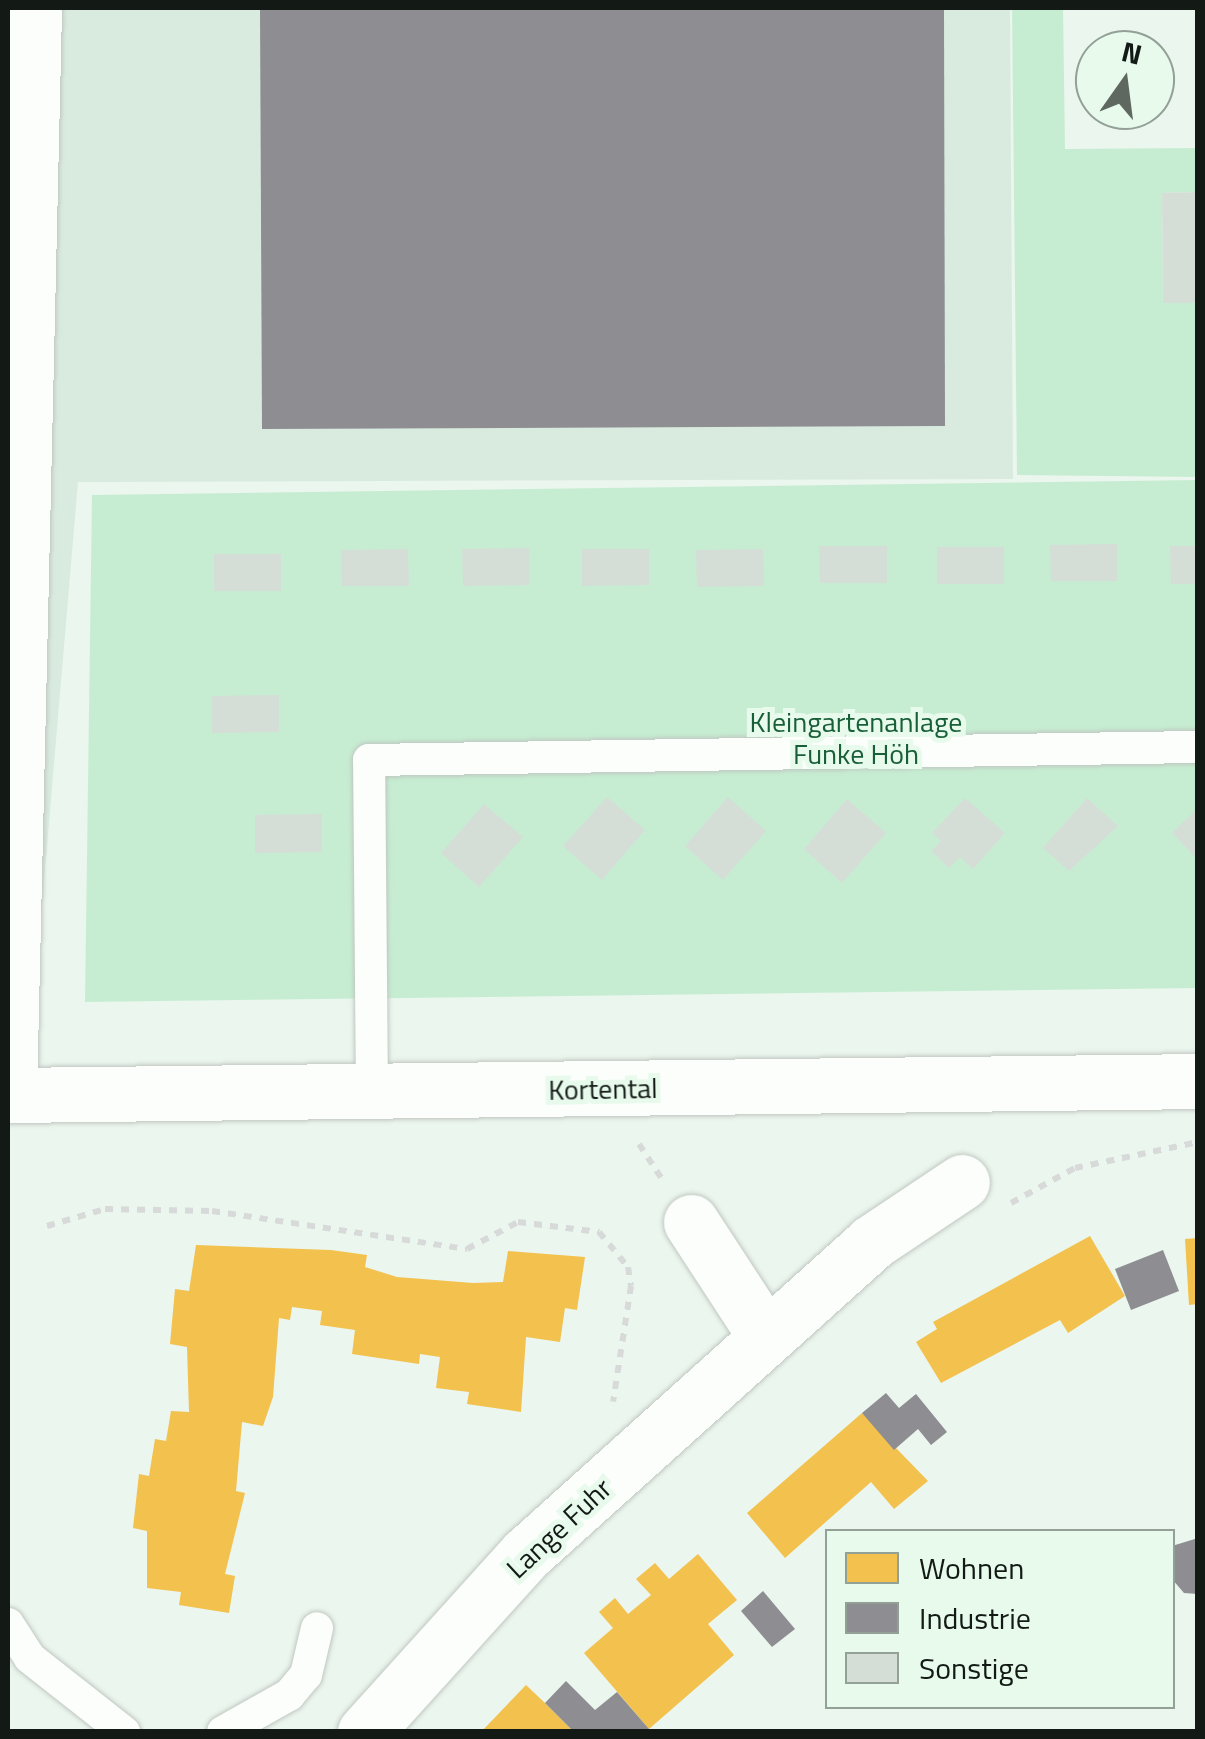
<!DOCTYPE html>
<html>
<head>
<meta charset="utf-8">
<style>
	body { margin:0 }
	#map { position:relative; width:1205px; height:1739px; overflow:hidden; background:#ebf6ee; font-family:"Titillium Web",sans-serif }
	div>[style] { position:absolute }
	.built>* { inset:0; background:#d9ebdf }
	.green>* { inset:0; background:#c6edd2 }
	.homes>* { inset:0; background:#f2c14e }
	.industry>* { inset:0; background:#8d8d92 }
	.building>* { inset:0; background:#d5ddd7 }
	.path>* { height:6px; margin-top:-3px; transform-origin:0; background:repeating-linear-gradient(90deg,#d7dad8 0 8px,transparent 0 16px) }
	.roads { filter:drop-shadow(0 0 2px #c0c7c1) drop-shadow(0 0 2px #c0c7c1) }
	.lane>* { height:32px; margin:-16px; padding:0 16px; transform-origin:16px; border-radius:16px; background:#fcfefc }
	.street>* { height:55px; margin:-27.5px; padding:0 27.5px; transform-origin:27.5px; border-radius:27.5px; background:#fcfefc }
	.secondary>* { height:55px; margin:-27.5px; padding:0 27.5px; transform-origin:27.5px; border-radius:27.5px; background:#fcfefc }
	span { translate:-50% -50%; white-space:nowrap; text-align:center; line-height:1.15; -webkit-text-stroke:10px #e7faec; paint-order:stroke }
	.park-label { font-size:28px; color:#185f38 }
	.street-label { font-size:28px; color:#131a15 }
	.frame { position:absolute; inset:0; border:10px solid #131a15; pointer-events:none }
	.legend { position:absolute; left:825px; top:1529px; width:350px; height:180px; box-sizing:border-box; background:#e7faec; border:2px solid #92a096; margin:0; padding:12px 18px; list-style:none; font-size:30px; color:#131a15 }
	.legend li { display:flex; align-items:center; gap:20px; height:50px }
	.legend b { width:50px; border:2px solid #92a096 }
	.north { position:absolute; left:1075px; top:30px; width:100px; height:100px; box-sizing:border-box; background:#e7faec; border:2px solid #92a096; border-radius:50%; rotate:14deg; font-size:28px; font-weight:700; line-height:40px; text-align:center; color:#131a15 }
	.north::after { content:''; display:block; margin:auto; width:35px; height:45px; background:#5f6761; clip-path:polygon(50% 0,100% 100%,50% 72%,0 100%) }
</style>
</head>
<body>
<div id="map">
	<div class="built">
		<div style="clip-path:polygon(8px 8px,1010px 8px,1013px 479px,78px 482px,27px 1081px)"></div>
	</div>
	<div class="green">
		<div style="clip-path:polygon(1012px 8px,1063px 8px,1065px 149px,1197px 148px,1197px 192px,1162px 193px,1163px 303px,1197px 303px,1197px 477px,1017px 475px)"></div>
		<div style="clip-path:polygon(1197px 480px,1197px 988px,85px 1002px,92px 495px)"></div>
	</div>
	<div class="homes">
		<div style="clip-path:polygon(1090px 1236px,1125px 1296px,1068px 1333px,1060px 1320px,941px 1383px,916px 1342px,937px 1329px,933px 1322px)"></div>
		<div style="clip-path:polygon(1198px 1238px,1198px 1304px,1189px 1305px,1185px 1239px)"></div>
		<div style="clip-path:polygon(196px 1245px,331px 1250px,367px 1255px,365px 1267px,397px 1277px,473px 1283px,503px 1282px,508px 1251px,585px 1257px,577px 1310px,565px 1308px,560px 1342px,526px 1337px,521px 1412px,467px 1404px,469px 1392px,436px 1388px,440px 1357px,420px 1354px,419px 1364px,352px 1354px,355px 1330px,320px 1325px,322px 1311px,292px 1307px,290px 1320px,279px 1318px,273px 1397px,263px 1426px,242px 1422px,236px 1491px,245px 1493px,225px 1574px,235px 1576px,229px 1613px,179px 1605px,181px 1592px,147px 1588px,147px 1531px,133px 1528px,139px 1474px,149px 1476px,155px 1439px,166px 1441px,171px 1411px,189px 1412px,187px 1347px,170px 1344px,175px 1289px,189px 1291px)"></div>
		<div style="clip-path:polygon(862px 1413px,928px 1481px,894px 1509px,871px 1482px,785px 1558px,747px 1513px)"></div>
		<div style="clip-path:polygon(698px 1554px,737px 1600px,708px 1624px,734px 1655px,649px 1729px,584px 1653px,613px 1628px,599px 1612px,615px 1598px,628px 1614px,651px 1595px,636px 1579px,655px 1563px,669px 1579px)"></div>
		<div style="clip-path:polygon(526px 1685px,545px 1703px,574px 1732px,481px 1732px)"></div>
	</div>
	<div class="industry">
		<div style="clip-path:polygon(260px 8px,944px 8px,945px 426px,262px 429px)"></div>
		<div style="clip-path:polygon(1163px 1250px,1179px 1291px,1131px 1310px,1115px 1269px)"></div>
		<div style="clip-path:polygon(886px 1393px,899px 1408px,916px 1394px,947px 1432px,931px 1445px,918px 1429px,894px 1450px,862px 1413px)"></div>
		<div style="clip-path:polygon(1198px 1538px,1198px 1594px,1184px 1593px,1172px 1579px,1172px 1546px)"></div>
		<div style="clip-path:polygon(763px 1591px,795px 1629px,772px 1647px,741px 1611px)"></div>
		<div style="clip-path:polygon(566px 1681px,595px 1710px,617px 1692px,649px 1729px,574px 1732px,545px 1703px)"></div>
	</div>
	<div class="building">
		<div style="clip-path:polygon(1198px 192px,1198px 303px,1163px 303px,1162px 193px)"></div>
		<div style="clip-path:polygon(1117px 544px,1117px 581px,1051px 581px,1050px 545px)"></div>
		<div style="clip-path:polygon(819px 546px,887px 546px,887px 583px,820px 583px)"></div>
		<div style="clip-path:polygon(1170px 546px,1198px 546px,1198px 584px,1171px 584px)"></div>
		<div style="clip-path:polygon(937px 547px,1004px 547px,1004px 584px,937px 584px)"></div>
		<div style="clip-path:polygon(529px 548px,530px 585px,463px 586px,462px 549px)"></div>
		<div style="clip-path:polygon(408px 549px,409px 586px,342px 586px,341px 550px)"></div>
		<div style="clip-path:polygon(582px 549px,649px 549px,649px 585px,582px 586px)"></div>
		<div style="clip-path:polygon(763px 549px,764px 586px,697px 587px,696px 550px)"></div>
		<div style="clip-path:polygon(214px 554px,281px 554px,281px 591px,214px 591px)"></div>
		<div style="clip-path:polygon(279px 695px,279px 732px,212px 733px,212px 696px)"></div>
		<div style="clip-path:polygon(607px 797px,645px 830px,602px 880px,563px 846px)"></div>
		<div style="clip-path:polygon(728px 797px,766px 831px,723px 880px,685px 846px)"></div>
		<div style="clip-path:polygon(965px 798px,1005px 833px,973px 869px,960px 857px,949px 868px,931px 851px,941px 841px,932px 833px)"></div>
		<div style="clip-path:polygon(1087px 798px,1118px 826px,1069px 871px,1043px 848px)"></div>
		<div style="clip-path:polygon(847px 799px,886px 833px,842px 883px,804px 849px)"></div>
		<div style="clip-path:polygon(484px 804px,523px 837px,479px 887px,441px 853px)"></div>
		<div style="clip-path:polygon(1198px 808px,1198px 860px,1172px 833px)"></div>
		<div style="clip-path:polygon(322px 814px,322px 852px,255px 853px,255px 815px)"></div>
	</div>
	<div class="path">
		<div style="left:639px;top:1144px;width:42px;rotate:56.7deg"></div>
		<div style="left:1011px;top:1203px;width:73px;rotate:-28.7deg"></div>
		<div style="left:1075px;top:1168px;width:126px;rotate:-11.9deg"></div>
		<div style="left:47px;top:1226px;width:60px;rotate:-16.3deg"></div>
		<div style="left:105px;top:1209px;width:107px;rotate:1.1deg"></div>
		<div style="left:212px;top:1211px;width:258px;rotate:8.5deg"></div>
		<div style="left:467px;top:1249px;width:58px;rotate:-27.9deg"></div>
		<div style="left:518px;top:1222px;width:82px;rotate:7deg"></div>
		<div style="left:599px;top:1232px;width:45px;rotate:50.4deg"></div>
		<div style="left:628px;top:1267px;width:19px;rotate:81deg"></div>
		<div style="left:631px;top:1286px;width:117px;rotate:98.8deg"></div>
	</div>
	<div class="roads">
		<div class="lane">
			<div style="left:372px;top:1093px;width:333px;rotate:-90.5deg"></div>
			<div style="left:369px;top:760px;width:829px;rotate:-0.9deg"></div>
			<div style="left:8px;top:1624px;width:40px;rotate:57.1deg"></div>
			<div style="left:30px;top:1658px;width:120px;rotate:38.2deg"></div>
			<div style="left:223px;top:1732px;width:76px;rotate:-29.3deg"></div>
			<div style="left:289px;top:1695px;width:26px;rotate:-50deg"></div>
			<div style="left:306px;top:1675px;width:48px;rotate:-76.8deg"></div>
		</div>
		<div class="street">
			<div style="left:9px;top:1095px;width:1087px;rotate:-88.68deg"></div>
			<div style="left:691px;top:1222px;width:137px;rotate:56.9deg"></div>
			<div style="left:365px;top:1732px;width:240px;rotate:-47.9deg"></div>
			<div style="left:526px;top:1554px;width:466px;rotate:-42deg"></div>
			<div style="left:872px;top:1242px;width:108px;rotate:-33.7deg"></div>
		</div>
		<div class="secondary">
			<div style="left:8px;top:1095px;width:1190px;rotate:-0.67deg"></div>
		</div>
	</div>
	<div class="park-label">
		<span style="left:856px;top:738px">Kleingartenanlage<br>Funke Höh</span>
	</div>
	<div class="street-label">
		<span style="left:603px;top:1089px;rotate:-1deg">Kortental</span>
		<span style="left:559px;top:1528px;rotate:-43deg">Lange Fuhr</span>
	</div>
	<div class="frame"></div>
	<ul class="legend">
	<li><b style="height:28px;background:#f2c14e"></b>Wohnen</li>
	<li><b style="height:28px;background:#8d8d92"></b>Industrie</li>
	<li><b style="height:28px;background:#d5ddd7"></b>Sonstige</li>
	</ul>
	<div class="north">N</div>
</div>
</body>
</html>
